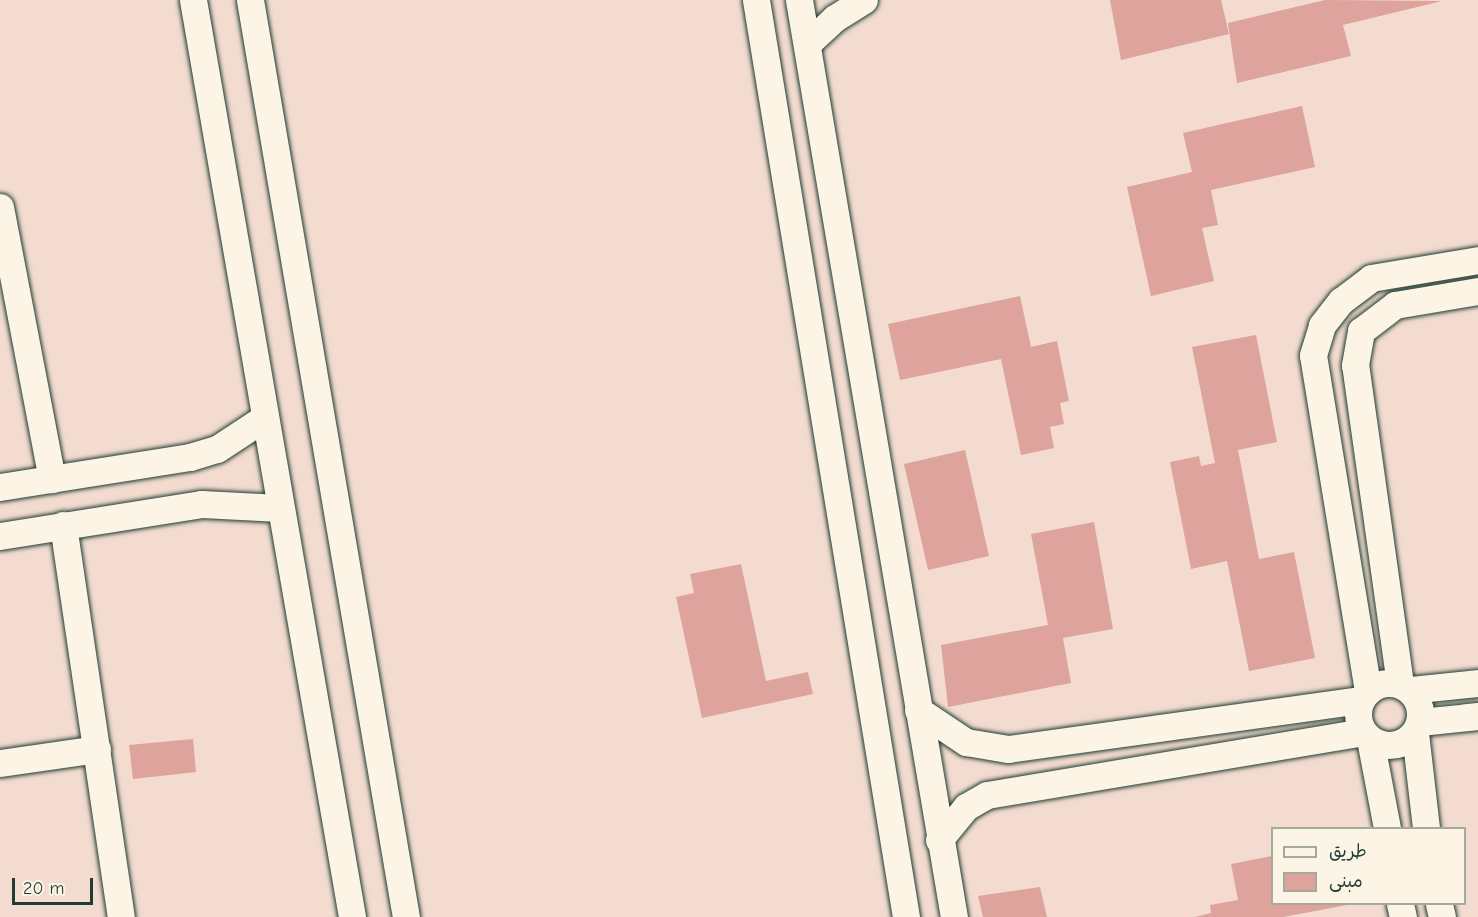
<!DOCTYPE html>
<html>
<head>
<meta charset="utf-8">
<style>
	body { margin:0 }
	#map { position:relative; width:1478px; height:917px; overflow:hidden; background:#f3dccf; font-family:"Comic Neue","Playpen Sans Arabic",sans-serif }
	div>[style] { position:absolute }
	.building>* { inset:0; background:#dda39c }
	.roads { filter:drop-shadow(0 0 2px #1f3d34) drop-shadow(0 0 2px #1f3d34) }
	.street>* { height:27px; margin:-13.5px; padding:0 13.5px; transform-origin:13.5px; border-radius:13.5px; background:#fcf5e5 }
	.street>.ring { margin:-13.5px; padding:0; box-sizing:content-box; background:none; border:27px solid #fcf5e5; border-radius:50% }
	span { translate:-50% -50%; white-space:nowrap; text-align:center; line-height:1.15; -webkit-text-stroke:5px #fcf5e5; paint-order:stroke }
	.legend { position:absolute; left:1271px; top:827px; width:195px; height:78px; box-sizing:border-box; background:#fcf5e5; border:2px solid #a4ab9e; margin:0; padding:8px 10px; list-style:none; font-size:18px; color:#1f3d34 }
	.legend li { display:flex; align-items:center; gap:12px; height:30px }
	.legend b { width:30px; border:2px solid #a4ab9e }
	.scale { position:absolute; left:12px; top:878px; width:81px; height:27px; box-sizing:border-box; border:3px solid #1f3d34; border-top:0; padding-left:8px; font-size:18px; line-height:21px; white-space:nowrap; color:#1f3d34; -webkit-text-stroke:4px #fcf5e5; paint-order:stroke }
</style>
</head>
<body>
<div id="map">
	<div class="building">
		<div style="clip-path:polygon(1110px 0,1221px 0,1229px 34px,1121px 60px)"></div>
		<div style="clip-path:polygon(1325px 0,1442px 1px,1343px 25px,1351px 56px,1237px 83px,1228px 23px)"></div>
		<div style="clip-path:polygon(1302px 106px,1315px 167px,1211px 190px,1218px 225px,1202px 228px,1214px 281px,1151px 296px,1127px 187px,1192px 172px,1183px 133px)"></div>
		<div style="clip-path:polygon(1020px 296px,1031px 347px,1057px 341px,1069px 401px,1060px 403px,1064px 424px,1050px 427px,1054px 448px,1021px 455px,1001px 359px,900px 380px,888px 324px)"></div>
		<div style="clip-path:polygon(1256px 335px,1277px 442px,1238px 450px,1259px 559px,1294px 552px,1315px 658px,1249px 671px,1227px 561px,1191px 569px,1170px 462px,1199px 456px,1201px 466px,1215px 463px,1192px 347px)"></div>
		<div style="clip-path:polygon(965px 450px,989px 556px,928px 570px,904px 464px)"></div>
		<div style="clip-path:polygon(1094px 522px,1113px 629px,1063px 638px,1071px 683px,948px 707px,941px 645px,1048px 625px,1031px 534px)"></div>
		<div style="clip-path:polygon(741px 564px,766px 681px,808px 672px,813px 694px,702px 718px,676px 597px,694px 593px,690px 574px)"></div>
		<div style="clip-path:polygon(193px 739px,196px 772px,133px 779px,129px 745px)"></div>
		<div style="clip-path:polygon(1272px 856px,1272px 904px,1347px 905px,1283px 917px,1195px 917px,1211px 913px,1210px 905px,1238px 900px,1231px 864px)"></div>
		<div style="clip-path:polygon(1040px 887px,1047px 917px,983px 917px,978px 896px)"></div>
	</div>
	<div class="roads">
		<div class="street">
			<div style="left:193px;top:0;width:931px;rotate:80.16deg"></div>
			<div style="left:250px;top:0;width:930px;rotate:80.35deg"></div>
			<div style="left:756px;top:0;width:929px;rotate:80.71deg"></div>
			<div style="left:799px;top:0;width:930px;rotate:80.41deg"></div>
			<div style="left:807px;top:44px;width:38px;rotate:-43deg"></div>
			<div style="left:835px;top:18px;width:34px;rotate:-32deg"></div>
			<div style="left:0;top:207px;width:277px;rotate:79.2deg"></div>
			<div style="left:0;top:487px;width:192px;rotate:-9deg"></div>
			<div style="left:190px;top:457px;width:28px;rotate:-17deg"></div>
			<div style="left:217px;top:449px;width:56px;rotate:-33.4deg"></div>
			<div style="left:63px;top:525px;width:396px;rotate:81.6deg"></div>
			<div style="left:0;top:536px;width:205px;rotate:-9deg"></div>
			<div style="left:202px;top:504px;width:78px;rotate:2.9deg"></div>
			<div class="ring" style="left:1358px;top:683px;width:35px;height:35px"></div>
			<div style="left:1400px;top:684px;width:322px;rotate:-98deg"></div>
			<div style="left:1355px;top:365px;width:35px;rotate:-80deg"></div>
			<div style="left:1361px;top:331px;width:43px;rotate:-37.4deg"></div>
			<div style="left:1395px;top:305px;width:84px;rotate:-9.6deg"></div>
			<div style="left:1410px;top:690px;width:68px;rotate:-5.9deg"></div>
			<div style="left:1368px;top:691px;width:340px;rotate:-99.3deg"></div>
			<div style="left:1313px;top:355px;width:31px;rotate:-73deg"></div>
			<div style="left:1322px;top:325px;width:31px;rotate:-52deg"></div>
			<div style="left:1341px;top:301px;width:38px;rotate:-37deg"></div>
			<div style="left:1371px;top:278px;width:109px;rotate:-9.5deg"></div>
			<div style="left:918px;top:710px;width:58px;rotate:33.7deg"></div>
			<div style="left:966px;top:742px;width:43px;rotate:9.5deg"></div>
			<div style="left:1008px;top:749px;width:355px;rotate:-7.9deg"></div>
			<div style="left:1420px;top:722px;width:58px;rotate:-5.9deg"></div>
			<div style="left:1415px;top:733px;width:96px;rotate:83.4deg"></div>
			<div style="left:1370px;top:739px;width:91px;rotate:79.2deg"></div>
			<div style="left:0;top:763px;width:98px;rotate:-8.2deg"></div>
			<div style="left:939px;top:840px;width:43px;rotate:-50.7deg"></div>
			<div style="left:966px;top:807px;width:24px;rotate:-30deg"></div>
			<div style="left:987px;top:795px;width:381px;rotate:-9.5deg"></div>
			<div style="left:1400px;top:904px;width:13px;rotate:77deg"></div>
			<div style="left:1439px;top:904px;width:13px;rotate:77deg"></div>
		</div>
	</div>
	<ul class="legend">
	<li><b style="height:8px;background:#fcf5e5"></b>طريق</li>
	<li><b style="height:16px;background:#dda39c"></b>مبنى</li>
	</ul>
	<div class="scale">20 m</div>
</div>
</body>
</html>
